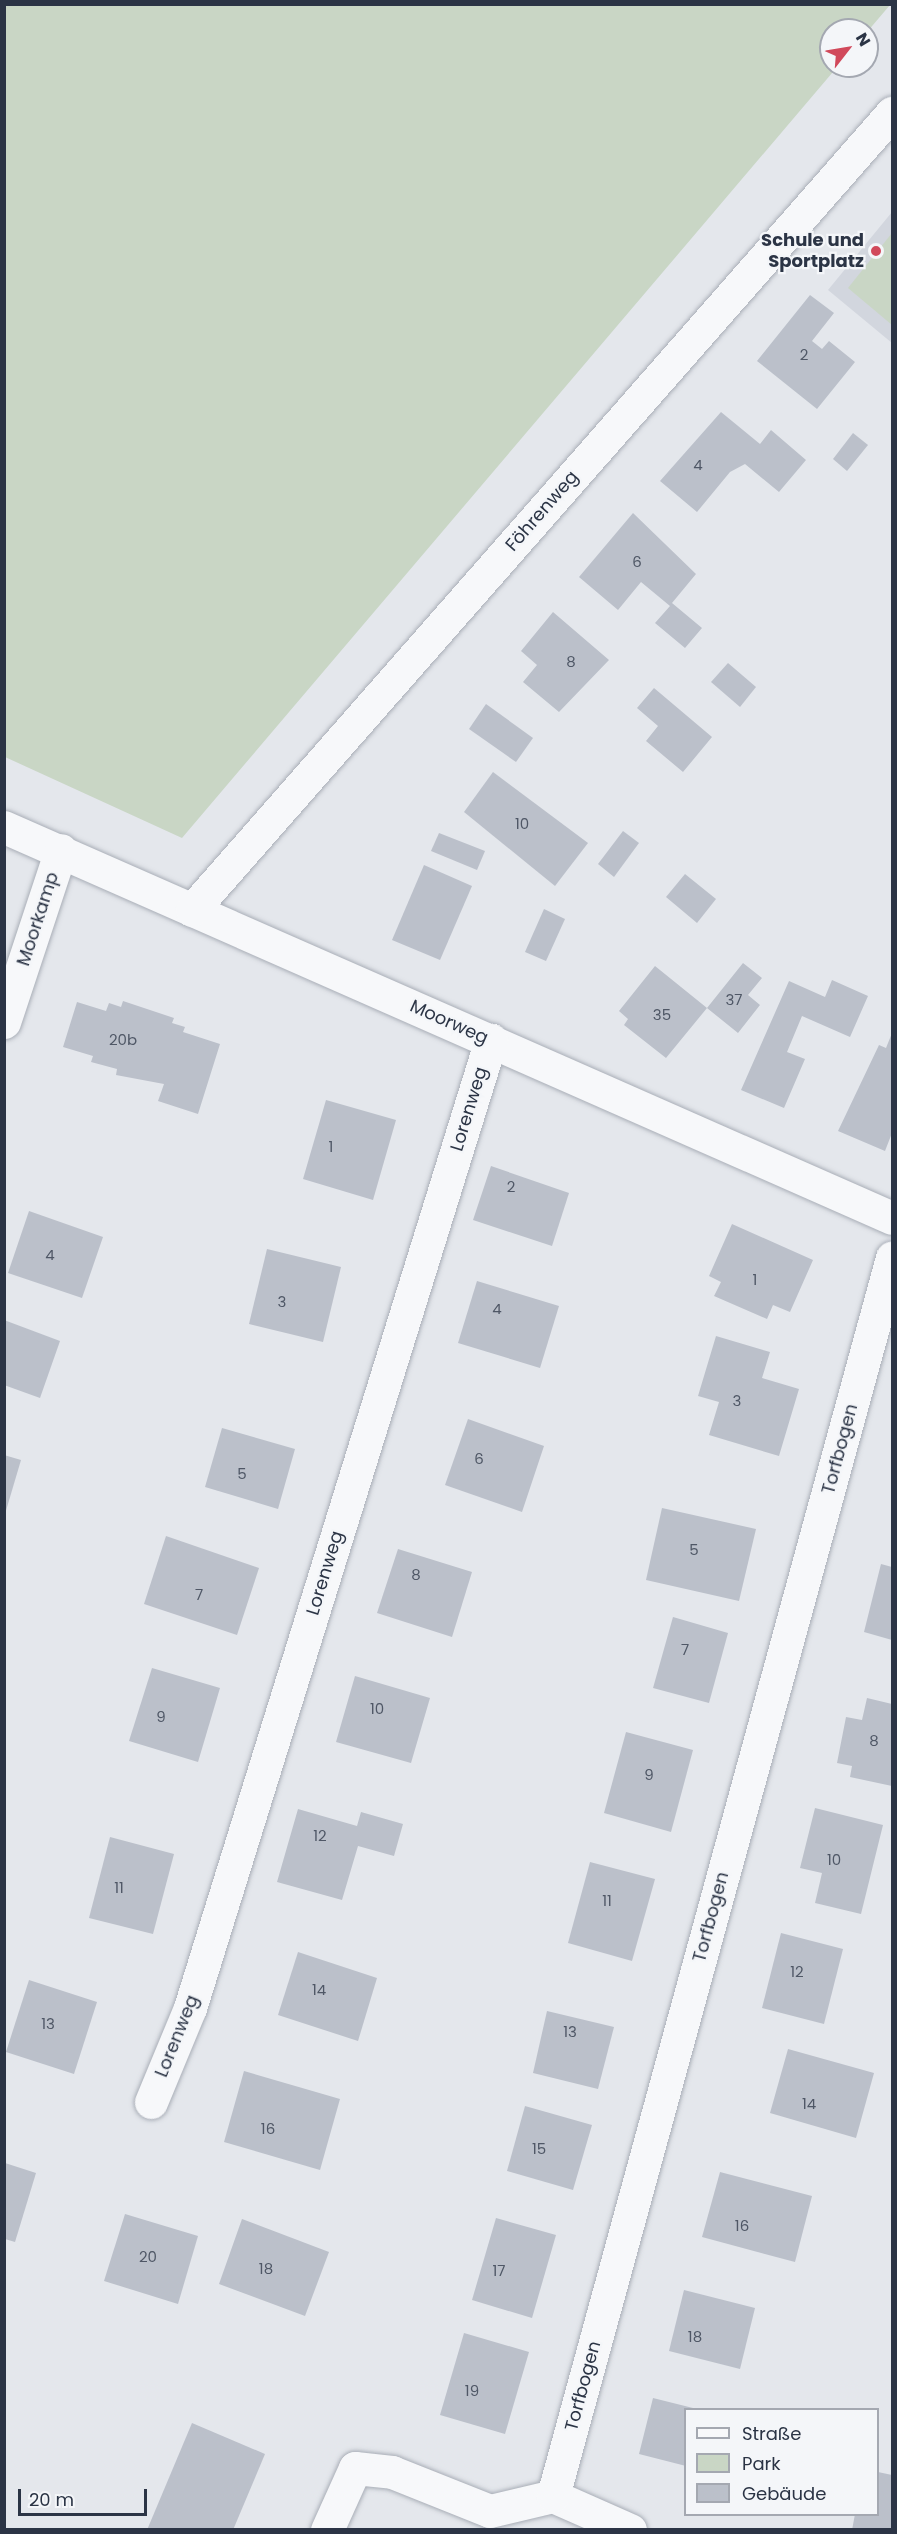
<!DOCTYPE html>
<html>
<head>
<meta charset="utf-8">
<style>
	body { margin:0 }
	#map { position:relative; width:897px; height:2534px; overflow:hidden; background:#e4e7ec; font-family:Poppins,sans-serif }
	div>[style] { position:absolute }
	.built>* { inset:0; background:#d2d6de }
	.green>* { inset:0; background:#c9d6c5 }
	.building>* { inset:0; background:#bbc0ca }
	.roads { filter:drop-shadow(0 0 2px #a9aeb7) drop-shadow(0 0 2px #a9aeb7) }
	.street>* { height:33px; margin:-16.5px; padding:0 16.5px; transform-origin:16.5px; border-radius:16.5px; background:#f7f8fa }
	.dots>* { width:16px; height:16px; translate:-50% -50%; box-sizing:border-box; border:3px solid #f4f6f9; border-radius:50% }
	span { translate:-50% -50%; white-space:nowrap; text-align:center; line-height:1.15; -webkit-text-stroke:4.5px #f4f6f9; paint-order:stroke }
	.number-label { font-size:15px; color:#4f5766 }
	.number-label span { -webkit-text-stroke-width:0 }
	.poi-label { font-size:18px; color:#2b3445; font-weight:700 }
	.right { translate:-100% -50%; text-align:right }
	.street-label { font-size:18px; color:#2b3445 }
	.frame { position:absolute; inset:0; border:6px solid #2b3445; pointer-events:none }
	.legend { position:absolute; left:684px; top:2408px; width:195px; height:108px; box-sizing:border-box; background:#f4f6f9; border:2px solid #a4a8b1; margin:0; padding:8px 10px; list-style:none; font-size:18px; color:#2b3445 }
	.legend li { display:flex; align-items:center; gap:12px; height:30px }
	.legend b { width:30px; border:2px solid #a4a8b1 }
	.north { position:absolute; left:819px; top:18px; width:60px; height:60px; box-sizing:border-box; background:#f4f6f9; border:2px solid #a4a8b1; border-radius:50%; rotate:59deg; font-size:16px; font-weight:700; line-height:24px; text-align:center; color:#2b3445 }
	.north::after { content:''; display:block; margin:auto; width:21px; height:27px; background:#d1495b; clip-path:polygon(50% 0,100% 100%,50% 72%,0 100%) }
	.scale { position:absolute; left:18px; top:2489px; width:129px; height:27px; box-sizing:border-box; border:3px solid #2b3445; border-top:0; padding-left:8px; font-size:18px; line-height:21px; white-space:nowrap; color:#2b3445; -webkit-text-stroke:4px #f4f6f9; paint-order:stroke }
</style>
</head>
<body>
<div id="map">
	<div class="built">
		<div style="clip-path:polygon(892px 212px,892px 343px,828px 290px)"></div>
	</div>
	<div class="green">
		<div style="clip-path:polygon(5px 4px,890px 4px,890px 5px,867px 32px,831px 30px,831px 66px,838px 66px,182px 838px,5px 757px)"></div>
		<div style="clip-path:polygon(892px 233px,892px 325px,848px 288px)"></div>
	</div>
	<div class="building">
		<div style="clip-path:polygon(810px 295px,834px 313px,812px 341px,822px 349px,829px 341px,855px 362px,817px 409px,757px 361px)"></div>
		<div style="clip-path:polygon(721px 412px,760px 444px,771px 430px,806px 460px,779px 492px,745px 464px,730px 472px,697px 512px,660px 481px)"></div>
		<div style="clip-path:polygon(853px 433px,868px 445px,847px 471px,833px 459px)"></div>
		<div style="clip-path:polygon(633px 513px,696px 574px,672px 603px,702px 628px,685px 648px,655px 623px,670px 606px,641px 582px,618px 610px,579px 577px)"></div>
		<div style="clip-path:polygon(553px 612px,609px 660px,559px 712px,523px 682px,537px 665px,521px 651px)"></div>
		<div style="clip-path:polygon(728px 663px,756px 687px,740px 707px,711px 682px)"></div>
		<div style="clip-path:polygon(654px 688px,712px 737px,683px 772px,646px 741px,658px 726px,637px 708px)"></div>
		<div style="clip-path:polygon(486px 704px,533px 738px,516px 762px,469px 729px)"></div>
		<div style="clip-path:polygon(493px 772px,588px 843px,555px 886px,464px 812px)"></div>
		<div style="clip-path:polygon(623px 831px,639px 843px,614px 877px,598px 864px)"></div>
		<div style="clip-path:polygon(439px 833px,485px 851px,477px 870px,431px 851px)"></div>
		<div style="clip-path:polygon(424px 865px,472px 886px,440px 960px,392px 940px)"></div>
		<div style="clip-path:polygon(685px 874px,716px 899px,697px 923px,666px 897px)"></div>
		<div style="clip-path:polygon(544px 909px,565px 919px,546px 961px,525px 952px)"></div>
		<div style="clip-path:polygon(743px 963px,762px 978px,748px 995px,760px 1005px,738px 1033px,707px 1008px)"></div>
		<div style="clip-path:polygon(655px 966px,707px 1008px,666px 1058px,624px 1025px,628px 1019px,619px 1011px)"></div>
		<div style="clip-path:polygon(832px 980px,868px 996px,850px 1037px,802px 1016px,787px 1052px,805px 1059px,784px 1108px,741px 1090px,789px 981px,825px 997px)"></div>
		<div style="clip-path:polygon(123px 1001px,174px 1018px,172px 1023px,185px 1027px,183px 1032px,220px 1044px,198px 1114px,158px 1101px,164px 1084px,116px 1075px,117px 1069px,91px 1062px,93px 1056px,63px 1047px,77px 1002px,106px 1011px,109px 1003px,121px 1007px)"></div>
		<div style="clip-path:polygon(892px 1033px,892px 1133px,885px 1151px,838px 1131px,879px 1045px,886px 1048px)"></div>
		<div style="clip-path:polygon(326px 1100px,396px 1120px,373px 1200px,303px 1179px)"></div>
		<div style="clip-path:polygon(491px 1166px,569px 1193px,552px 1246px,473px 1220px)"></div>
		<div style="clip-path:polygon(29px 1211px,103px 1237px,82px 1298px,8px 1273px)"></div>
		<div style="clip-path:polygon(732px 1224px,813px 1260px,790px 1312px,773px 1305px,767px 1319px,714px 1296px,721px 1282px,709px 1276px)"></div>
		<div style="clip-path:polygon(267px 1249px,341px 1267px,323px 1342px,249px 1324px)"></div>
		<div style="clip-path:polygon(477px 1281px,559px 1306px,540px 1368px,458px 1343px)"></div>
		<div style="clip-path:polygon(4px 1320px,60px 1341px,40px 1398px,4px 1385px)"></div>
		<div style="clip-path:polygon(716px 1336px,770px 1352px,762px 1378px,799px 1389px,779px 1456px,709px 1435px,719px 1402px,698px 1396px)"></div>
		<div style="clip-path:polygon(468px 1419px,544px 1446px,522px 1512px,445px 1485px)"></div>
		<div style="clip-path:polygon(222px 1428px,295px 1449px,278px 1509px,205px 1487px)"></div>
		<div style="clip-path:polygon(4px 1455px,21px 1460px,5px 1514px,4px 1514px)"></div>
		<div style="clip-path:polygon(662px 1508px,756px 1529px,739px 1601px,646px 1580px)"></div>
		<div style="clip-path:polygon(166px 1536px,259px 1568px,237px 1635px,144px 1604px)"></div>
		<div style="clip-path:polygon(398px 1549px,472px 1572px,452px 1637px,377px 1613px)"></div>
		<div style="clip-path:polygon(881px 1564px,892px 1567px,892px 1640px,864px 1632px)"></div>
		<div style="clip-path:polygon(673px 1617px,728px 1633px,709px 1703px,653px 1688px)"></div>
		<div style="clip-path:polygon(152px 1668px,220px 1688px,198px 1762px,129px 1741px)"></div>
		<div style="clip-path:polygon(355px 1676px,430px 1698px,411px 1763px,336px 1742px)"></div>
		<div style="clip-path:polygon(867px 1698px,892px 1704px,892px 1786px,850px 1777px,852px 1766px,837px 1763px,846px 1717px,862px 1720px)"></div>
		<div style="clip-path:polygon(626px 1732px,693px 1750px,671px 1832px,604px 1813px)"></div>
		<div style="clip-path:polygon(815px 1808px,883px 1825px,861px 1914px,815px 1903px,822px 1873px,800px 1868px)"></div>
		<div style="clip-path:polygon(298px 1809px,357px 1826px,361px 1812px,403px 1824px,394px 1856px,358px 1846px,342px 1900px,277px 1882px)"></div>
		<div style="clip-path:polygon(110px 1837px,174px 1854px,153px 1934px,89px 1918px)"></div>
		<div style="clip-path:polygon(590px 1862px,655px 1879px,632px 1961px,568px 1943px)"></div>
		<div style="clip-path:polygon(781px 1933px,843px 1949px,824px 2024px,762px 2008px)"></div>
		<div style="clip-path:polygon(298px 1952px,377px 1978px,358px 2041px,278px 2015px)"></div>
		<div style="clip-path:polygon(29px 1980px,97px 2002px,74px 2074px,6px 2052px)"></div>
		<div style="clip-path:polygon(547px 2011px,614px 2027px,598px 2089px,533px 2073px)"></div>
		<div style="clip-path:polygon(788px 2049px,874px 2073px,856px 2138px,770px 2113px)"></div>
		<div style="clip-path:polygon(244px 2071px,340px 2099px,320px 2170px,224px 2142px)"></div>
		<div style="clip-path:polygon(525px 2106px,592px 2125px,573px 2190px,507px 2171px)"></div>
		<div style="clip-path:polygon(5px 2163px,36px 2173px,15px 2242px,5px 2239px)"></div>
		<div style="clip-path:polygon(720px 2172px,812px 2196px,795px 2262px,702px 2237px)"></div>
		<div style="clip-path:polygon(125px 2214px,198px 2236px,178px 2304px,104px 2281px)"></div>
		<div style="clip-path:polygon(496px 2218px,556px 2235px,532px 2318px,472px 2300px)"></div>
		<div style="clip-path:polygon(242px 2219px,329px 2252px,305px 2316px,219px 2284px)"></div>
		<div style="clip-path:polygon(684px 2290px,755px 2308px,740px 2369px,669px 2351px)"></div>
		<div style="clip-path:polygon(464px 2333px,529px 2352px,505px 2434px,440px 2415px)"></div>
		<div style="clip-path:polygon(653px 2398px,697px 2409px,686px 2410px,686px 2466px,639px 2454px)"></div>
		<div style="clip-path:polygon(192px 2423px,265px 2454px,233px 2530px,147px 2530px)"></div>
		<div style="clip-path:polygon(878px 2472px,892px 2475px,892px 2530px,852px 2530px,855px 2514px,878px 2514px)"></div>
	</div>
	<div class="roads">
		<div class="street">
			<div style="left:4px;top:827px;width:970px;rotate:23.76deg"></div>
			<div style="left:192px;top:910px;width:1061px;rotate:-48.71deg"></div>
			<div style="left:4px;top:1022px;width:181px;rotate:-71.7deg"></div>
			<div style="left:151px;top:2102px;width:102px;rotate:-67.5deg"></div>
			<div style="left:190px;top:2008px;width:1014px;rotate:-72.73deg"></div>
			<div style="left:327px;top:2530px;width:68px;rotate:-65.7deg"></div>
			<div style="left:355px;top:2468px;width:37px;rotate:6deg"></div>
			<div style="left:392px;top:2472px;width:105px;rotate:21.7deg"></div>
			<div style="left:490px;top:2511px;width:65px;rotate:-13.4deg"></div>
			<div style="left:630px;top:2530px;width:84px;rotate:-156.2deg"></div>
			<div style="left:553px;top:2496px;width:1284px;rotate:-74.69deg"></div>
		</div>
	</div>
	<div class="dots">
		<div style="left:876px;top:251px;background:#d1495b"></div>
	</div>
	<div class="number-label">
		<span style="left:804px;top:355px">2</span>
		<span style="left:698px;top:465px">4</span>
		<span style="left:637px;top:562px">6</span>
		<span style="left:571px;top:662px">8</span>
		<span style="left:522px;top:824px">10</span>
		<span style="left:734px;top:1000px">37</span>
		<span style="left:662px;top:1015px">35</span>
		<span style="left:123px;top:1040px">20b</span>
		<span style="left:331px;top:1147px">1</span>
		<span style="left:511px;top:1187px">2</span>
		<span style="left:50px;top:1255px">4</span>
		<span style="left:755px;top:1280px">1</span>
		<span style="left:282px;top:1302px">3</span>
		<span style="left:497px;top:1309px">4</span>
		<span style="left:737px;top:1401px">3</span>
		<span style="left:479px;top:1459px">6</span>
		<span style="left:242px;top:1474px">5</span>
		<span style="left:694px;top:1550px">5</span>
		<span style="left:416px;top:1575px">8</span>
		<span style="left:199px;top:1595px">7</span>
		<span style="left:685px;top:1650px">7</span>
		<span style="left:377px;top:1709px">10</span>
		<span style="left:161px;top:1717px">9</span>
		<span style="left:874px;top:1741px">8</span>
		<span style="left:649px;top:1775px">9</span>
		<span style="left:320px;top:1836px">12</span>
		<span style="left:834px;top:1860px">10</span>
		<span style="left:119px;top:1888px">11</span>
		<span style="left:607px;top:1901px">11</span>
		<span style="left:797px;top:1972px">12</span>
		<span style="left:319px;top:1990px">14</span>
		<span style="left:48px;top:2024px">13</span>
		<span style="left:570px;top:2032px">13</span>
		<span style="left:809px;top:2104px">14</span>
		<span style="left:268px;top:2129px">16</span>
		<span style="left:539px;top:2149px">15</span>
		<span style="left:742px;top:2226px">16</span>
		<span style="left:148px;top:2257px">20</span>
		<span style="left:266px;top:2269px">18</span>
		<span style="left:499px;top:2271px">17</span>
		<span style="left:695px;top:2337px">18</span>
		<span style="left:472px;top:2391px">19</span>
	</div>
	<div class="poi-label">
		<span class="right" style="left:864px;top:251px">Schule und<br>Sportplatz</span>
	</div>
	<div class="street-label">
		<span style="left:542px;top:511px;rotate:-49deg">Föhrenweg</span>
		<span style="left:38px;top:919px;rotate:-72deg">Moorkamp</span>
		<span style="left:449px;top:1022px;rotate:24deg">Moorweg</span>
		<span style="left:469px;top:1109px;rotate:-73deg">Lorenweg</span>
		<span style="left:840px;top:1449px;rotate:-75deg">Torfbogen</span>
		<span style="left:325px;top:1573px;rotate:-73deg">Lorenweg</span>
		<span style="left:711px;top:1917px;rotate:-75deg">Torfbogen</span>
		<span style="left:177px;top:2036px;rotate:-68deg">Lorenweg</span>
		<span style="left:583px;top:2386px;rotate:-75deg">Torfbogen</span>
	</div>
	<div class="frame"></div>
	<ul class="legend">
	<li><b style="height:8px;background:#f7f8fa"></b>Straße</li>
	<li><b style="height:16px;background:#c9d6c5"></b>Park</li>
	<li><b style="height:16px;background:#bbc0ca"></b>Gebäude</li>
	</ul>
	<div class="north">N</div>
	<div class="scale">20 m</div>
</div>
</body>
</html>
